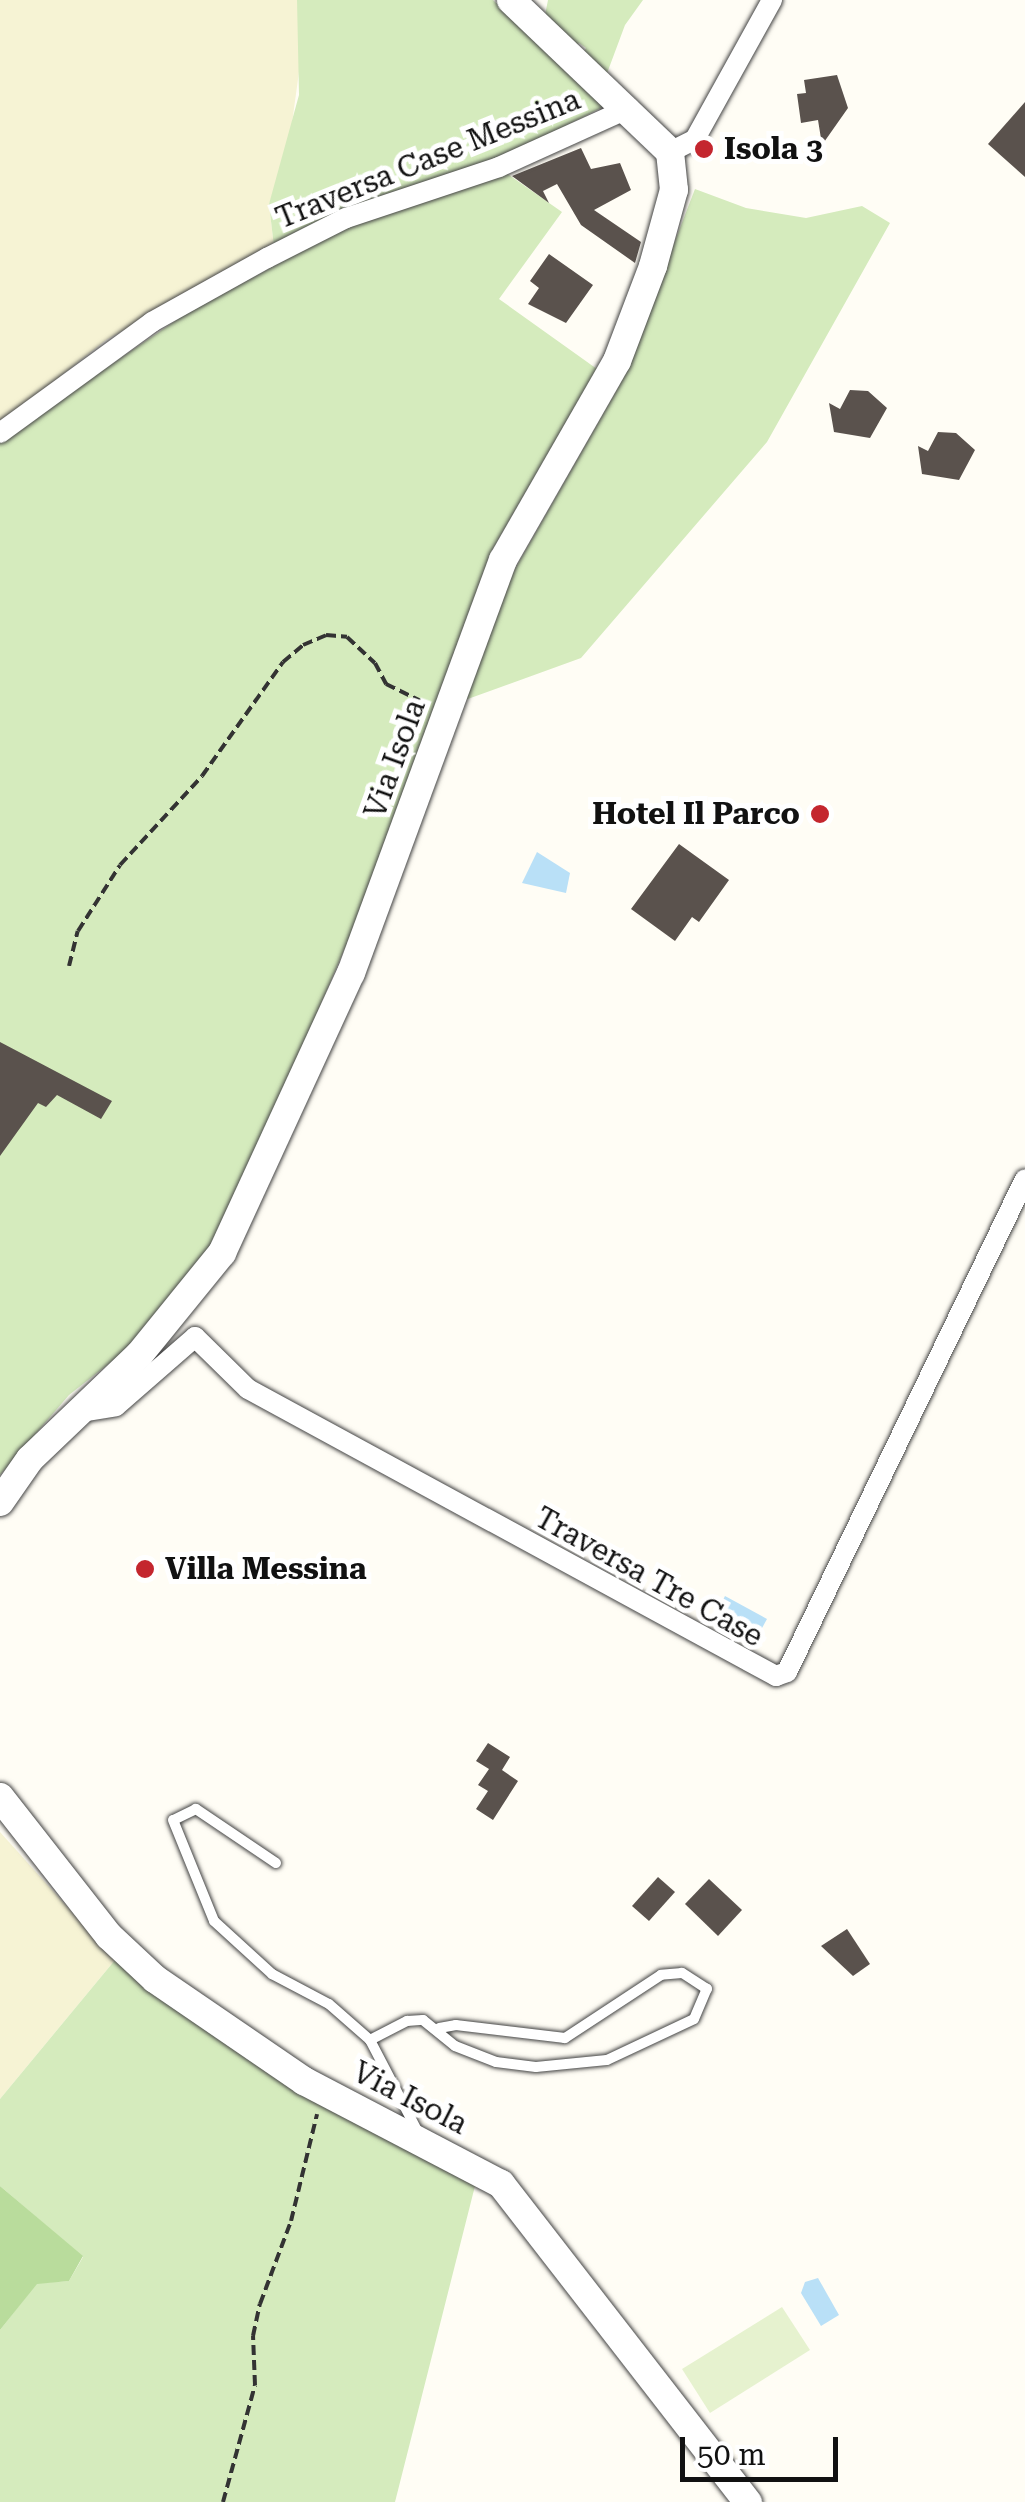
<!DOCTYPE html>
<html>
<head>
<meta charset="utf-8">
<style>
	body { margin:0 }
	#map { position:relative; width:1025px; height:2502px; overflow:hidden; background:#fffdf5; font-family:"Roboto Serif",serif }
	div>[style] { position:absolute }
	.farmland>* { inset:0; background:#f6f3d4 }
	.green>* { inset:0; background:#d5ebbd }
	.forest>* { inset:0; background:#b9dc9c }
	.pitch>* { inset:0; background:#e6f2cf }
	.water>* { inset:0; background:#b9e0f7 }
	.building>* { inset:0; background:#5a524d }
	.path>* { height:4px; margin-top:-2px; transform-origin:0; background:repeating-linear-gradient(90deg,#333 0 10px,transparent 0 15px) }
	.roads { filter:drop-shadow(0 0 2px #444) drop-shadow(0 0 2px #444) }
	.service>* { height:10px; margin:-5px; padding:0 5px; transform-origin:5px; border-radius:5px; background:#fff }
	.minor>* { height:20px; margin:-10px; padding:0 10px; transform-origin:10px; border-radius:10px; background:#fff }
	.tertiary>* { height:28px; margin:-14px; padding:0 14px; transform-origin:14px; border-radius:14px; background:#fff }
	.dots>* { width:28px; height:28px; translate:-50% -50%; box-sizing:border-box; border:5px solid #fff; border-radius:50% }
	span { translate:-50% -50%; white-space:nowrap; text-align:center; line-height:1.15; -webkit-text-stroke:10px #fff; paint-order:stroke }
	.poi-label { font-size:30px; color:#111; font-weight:700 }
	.left { translate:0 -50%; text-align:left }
	.right { translate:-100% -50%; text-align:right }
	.street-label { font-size:30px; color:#111 }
	.scale { position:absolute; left:680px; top:2437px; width:158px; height:45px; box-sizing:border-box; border:5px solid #111; border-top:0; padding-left:12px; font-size:30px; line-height:35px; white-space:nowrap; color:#111; -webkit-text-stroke:8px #fff; paint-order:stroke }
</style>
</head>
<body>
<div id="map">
	<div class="farmland">
		<div style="clip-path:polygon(0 0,297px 0,303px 42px,288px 153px,269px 204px,274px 247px,106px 340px,0 424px)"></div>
		<div style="clip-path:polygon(0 1832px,115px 1960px,0 2099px)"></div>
	</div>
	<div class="green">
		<div style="clip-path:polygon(297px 0,493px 0,603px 107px,495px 161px,274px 247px,269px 204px,299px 95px)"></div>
		<div style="clip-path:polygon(548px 0,643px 0,625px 25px,606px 76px,582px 55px,586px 48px,579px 43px,574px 48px,545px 15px)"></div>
		<div style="clip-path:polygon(502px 170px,562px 212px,499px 299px,597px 369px,491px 552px,350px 936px,216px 1249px,135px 1343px,69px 1395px,0 1475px,0 440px,184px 315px,344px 228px)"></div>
		<div style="clip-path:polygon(695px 189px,746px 208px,806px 218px,862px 206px,890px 223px,767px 442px,581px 658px,465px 700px,503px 590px,619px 386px)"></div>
		<div style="clip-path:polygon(115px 1960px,476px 2182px,395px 2502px,0 2502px,0 2330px,37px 2283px,69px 2281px,83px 2257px,0 2186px,0 2099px)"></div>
	</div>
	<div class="forest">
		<div style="clip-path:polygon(0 2186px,83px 2256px,69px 2281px,37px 2284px,0 2330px)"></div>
	</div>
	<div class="pitch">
		<div style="clip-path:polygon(782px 2307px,810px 2350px,710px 2413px,682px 2369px)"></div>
	</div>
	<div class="water">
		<div style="clip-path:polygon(537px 852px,570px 873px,566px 893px,522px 883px)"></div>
		<div style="clip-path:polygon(725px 1596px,767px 1619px,756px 1639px,714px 1617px)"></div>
		<div style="clip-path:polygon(818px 2278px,839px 2315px,821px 2326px,801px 2293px,805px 2282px)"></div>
	</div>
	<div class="building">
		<div style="clip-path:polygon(837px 75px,848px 108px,822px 145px,818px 120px,801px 123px,797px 94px,806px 93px,804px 80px)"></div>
		<div style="clip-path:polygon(1025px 102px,1025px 177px,988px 144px)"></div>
		<div style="clip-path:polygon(581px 148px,591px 169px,620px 163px,631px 190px,594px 210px,641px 242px,635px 263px,581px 225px,557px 184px,543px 191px,549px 203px,512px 176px)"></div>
		<div style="clip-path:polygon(549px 254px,593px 285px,566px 323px,528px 304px,539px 288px,530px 281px)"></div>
		<div style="clip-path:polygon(850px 390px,868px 391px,887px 408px,870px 438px,834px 432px,829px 403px,840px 409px)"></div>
		<div style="clip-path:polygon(938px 432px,956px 433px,975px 450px,959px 480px,922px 474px,918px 446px,928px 451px)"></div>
		<div style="clip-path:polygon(679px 844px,729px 880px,699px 922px,692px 917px,675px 941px,631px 909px)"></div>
		<div style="clip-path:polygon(0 1042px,112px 1101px,101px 1119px,57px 1095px,46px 1107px,38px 1103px,0 1156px)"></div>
		<div style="clip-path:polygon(488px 1743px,510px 1757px,502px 1770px,518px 1781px,493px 1820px,476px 1809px,488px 1791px,478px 1785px,489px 1769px,476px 1761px)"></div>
		<div style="clip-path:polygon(658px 1877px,675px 1892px,649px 1921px,632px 1906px)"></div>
		<div style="clip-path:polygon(709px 1879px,742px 1910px,718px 1936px,685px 1904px)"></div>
		<div style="clip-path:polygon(847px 1929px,870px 1964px,853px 1976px,821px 1946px)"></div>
	</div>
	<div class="path">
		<div style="left:69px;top:966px;width:36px;rotate:-76deg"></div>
		<div style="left:78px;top:931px;width:78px;rotate:-57.5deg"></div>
		<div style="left:120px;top:865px;width:121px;rotate:-47.3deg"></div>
		<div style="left:202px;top:776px;width:140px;rotate:-54.6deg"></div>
		<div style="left:283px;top:662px;width:26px;rotate:-40deg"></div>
		<div style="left:303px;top:645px;width:25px;rotate:-23deg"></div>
		<div style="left:326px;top:635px;width:21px;rotate:5deg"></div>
		<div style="left:347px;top:637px;width:38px;rotate:43deg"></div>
		<div style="left:375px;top:663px;width:24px;rotate:62deg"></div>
		<div style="left:386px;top:684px;width:43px;rotate:26deg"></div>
		<div style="left:223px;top:2502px;width:121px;rotate:-74.7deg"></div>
		<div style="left:255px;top:2385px;width:49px;rotate:-92.3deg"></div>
		<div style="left:253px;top:2336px;width:33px;rotate:-78deg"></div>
		<div style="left:260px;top:2304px;width:89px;rotate:-69.5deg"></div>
		<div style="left:291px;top:2221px;width:110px;rotate:-76.3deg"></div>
	</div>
	<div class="roads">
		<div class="service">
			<div style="left:276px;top:1863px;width:97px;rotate:-146deg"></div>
			<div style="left:196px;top:1809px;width:25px;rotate:154deg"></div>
			<div style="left:173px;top:1820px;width:109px;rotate:67.9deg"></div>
			<div style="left:214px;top:1921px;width:79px;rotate:42.4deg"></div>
			<div style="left:272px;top:1974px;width:64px;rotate:27.8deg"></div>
			<div style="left:329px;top:2004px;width:55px;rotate:41.3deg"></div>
			<div style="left:370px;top:2040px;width:106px;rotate:62.5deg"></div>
			<div style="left:370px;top:2040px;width:42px;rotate:-27.2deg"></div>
			<div style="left:407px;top:2021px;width:16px;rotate:-4deg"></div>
			<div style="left:423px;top:2020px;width:41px;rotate:39.1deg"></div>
			<div style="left:455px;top:2046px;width:44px;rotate:21.3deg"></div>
			<div style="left:496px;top:2062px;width:40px;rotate:7.1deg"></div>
			<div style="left:536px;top:2067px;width:71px;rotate:-5.6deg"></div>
			<div style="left:607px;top:2060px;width:96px;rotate:-25.2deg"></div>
			<div style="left:694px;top:2019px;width:33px;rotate:-67deg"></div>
			<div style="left:707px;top:1989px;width:30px;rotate:-147deg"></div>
			<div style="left:682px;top:1973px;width:21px;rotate:175deg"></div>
			<div style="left:661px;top:1975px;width:115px;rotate:146.7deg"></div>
			<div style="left:565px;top:2038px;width:110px;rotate:-173.2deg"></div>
			<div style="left:456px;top:2025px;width:17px;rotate:170deg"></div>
		</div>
		<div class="minor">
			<div style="left:670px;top:152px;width:28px;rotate:-27deg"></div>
			<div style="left:695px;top:139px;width:159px;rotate:-61deg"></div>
			<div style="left:0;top:433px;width:188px;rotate:-36.1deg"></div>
			<div style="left:152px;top:322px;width:132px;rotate:-29.1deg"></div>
			<div style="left:267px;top:258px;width:89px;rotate:-26.9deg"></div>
			<div style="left:346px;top:218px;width:161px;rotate:-18.4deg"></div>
			<div style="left:499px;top:167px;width:143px;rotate:-24.4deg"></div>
			<div style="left:80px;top:1412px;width:36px;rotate:-9deg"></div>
			<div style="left:116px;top:1406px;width:105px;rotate:-41.1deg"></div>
			<div style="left:195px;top:1337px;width:74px;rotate:44.5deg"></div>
			<div style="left:248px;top:1389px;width:601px;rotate:28.53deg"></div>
			<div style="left:776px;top:1676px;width:12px;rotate:-20deg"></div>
			<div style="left:787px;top:1672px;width:547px;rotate:-64.23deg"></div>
		</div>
		<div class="tertiary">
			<div style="left:0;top:1502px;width:52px;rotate:-55.1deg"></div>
			<div style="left:30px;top:1459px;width:151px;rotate:-43.7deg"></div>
			<div style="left:139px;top:1355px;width:132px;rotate:-50.9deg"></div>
			<div style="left:222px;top:1253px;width:308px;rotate:-65.3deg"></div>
			<div style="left:351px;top:973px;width:440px;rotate:-69.8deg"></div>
			<div style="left:503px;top:560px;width:229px;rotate:-60.2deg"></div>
			<div style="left:617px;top:361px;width:102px;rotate:-69.2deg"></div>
			<div style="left:653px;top:266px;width:79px;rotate:-74.6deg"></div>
			<div style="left:674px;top:190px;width:38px;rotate:-96deg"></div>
			<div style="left:670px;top:152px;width:220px;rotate:-136.3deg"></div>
			<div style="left:0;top:1797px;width:177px;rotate:51.9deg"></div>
			<div style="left:109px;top:1936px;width:63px;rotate:43.1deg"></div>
			<div style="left:155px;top:1979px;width:181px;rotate:34.4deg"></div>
			<div style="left:304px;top:2081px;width:222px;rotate:27.6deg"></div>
			<div style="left:501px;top:2184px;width:403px;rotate:52.2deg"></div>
		</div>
	</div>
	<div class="dots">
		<div style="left:704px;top:149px;background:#c4262e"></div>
		<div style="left:820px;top:814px;background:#c4262e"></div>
		<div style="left:145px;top:1569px;background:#c4262e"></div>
	</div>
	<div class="poi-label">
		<span class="left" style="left:724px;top:149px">Isola 3</span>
		<span class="right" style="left:800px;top:814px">Hotel Il Parco</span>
		<span class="left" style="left:165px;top:1569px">Villa Messina</span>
	</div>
	<div class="street-label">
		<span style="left:428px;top:159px;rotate:-22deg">Traversa Case Messina</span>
		<span style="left:395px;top:759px;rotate:-70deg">Via Isola</span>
		<span style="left:649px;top:1577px;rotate:29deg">Traversa Tre Case</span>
		<span style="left:410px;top:2098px;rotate:27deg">Via Isola</span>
	</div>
	<div class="scale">50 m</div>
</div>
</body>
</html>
